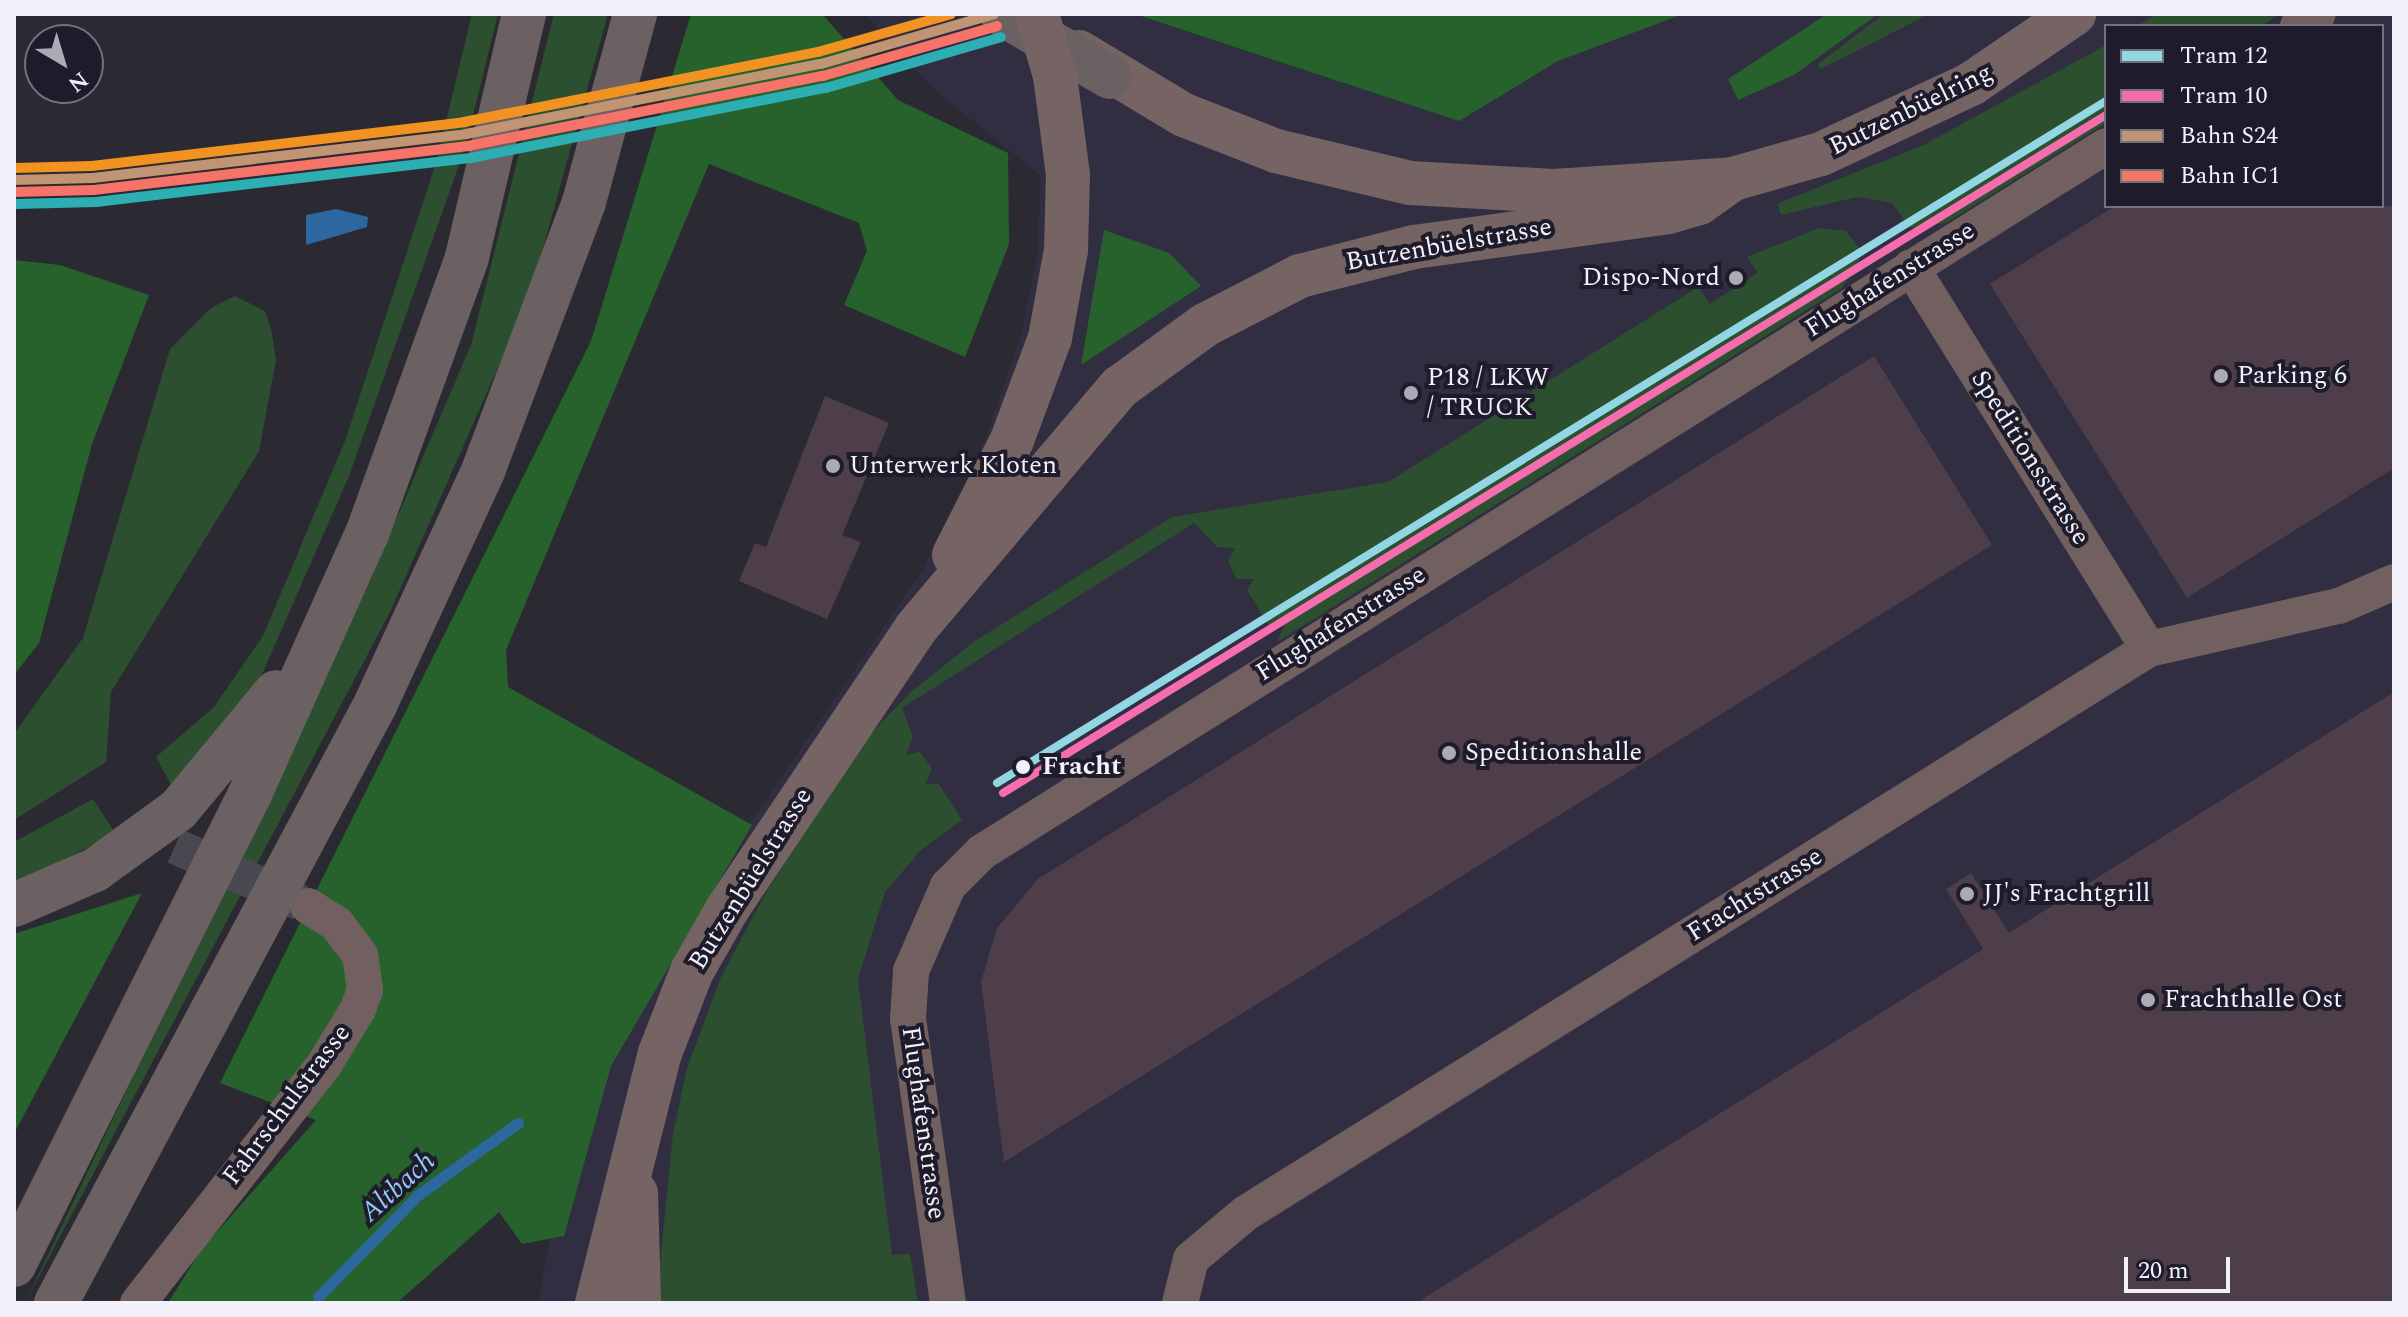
<!DOCTYPE html>
<html>
<head>
<meta charset="utf-8">
<style>
	body { margin:0 }
	#map { position:relative; width:2408px; height:1317px; overflow:hidden; background:#2b2a32; font-family:Spectral,serif }
	div>[style] { position:absolute }
	.built>* { inset:0; background:#312e42 }
	.green>* { inset:0; background:#2c502f }
	.forest>* { inset:0; background:#27622d }
	.water>* { inset:0; background:#2d67a0 }
	.stream>* { height:11px; margin:-5.5px; padding:0 5.5px; transform-origin:5.5px; border-radius:5.5px; background:#2d67a0 }
	.building>* { inset:0; background:#4d3e49 }
	.minor-tunnel>* { height:36px; margin-top:-18px; transform-origin:0; background:repeating-linear-gradient(90deg,#494850 0 36px,transparent 0 54px) }
	.minor>* { height:36px; margin:-18px; padding:0 18px; transform-origin:18px; border-radius:18px; background:#726061 }
	.secondary>* { height:44px; margin:-22px; padding:0 22px; transform-origin:22px; border-radius:22px; background:#766364 }
	.motorway>* { height:44px; margin:-22px; padding:0 22px; transform-origin:22px; border-radius:22px; background:#6b6062 }
	.secondary-bridge>* { height:44px; margin:-22px; padding:0 22px; transform-origin:22px; border-radius:22px; background:#766364 }
	.rail-1>* { height:10px; margin:-5px; padding:0 5px; transform-origin:5px; border-radius:5px; background:#c19473 }
	.rail-2>* { height:10px; margin:-5px; padding:0 5px; transform-origin:5px; border-radius:5px; background:#f6736a }
	.rail-3>* { height:10px; margin:-5px; padding:0 5px; transform-origin:5px; border-radius:5px; background:#f29220 }
	.rail-4>* { height:10px; margin:-5px; padding:0 5px; transform-origin:5px; border-radius:5px; background:#2caeb3 }
	.tram-1>* { height:8px; margin:-4px; padding:0 4px; transform-origin:4px; border-radius:4px; background:#92d6e3 }
	.tram-2>* { height:8px; margin:-4px; padding:0 4px; transform-origin:4px; border-radius:4px; background:#f56daf }
	.dots>* { width:22px; height:22px; translate:-50% -50%; box-sizing:border-box; border:4px solid #1e1c2b; border-radius:50% }
	span { translate:-50% -50%; white-space:nowrap; text-align:center; line-height:1.15; -webkit-text-stroke:8px #1e1c2b; paint-order:stroke }
	.street-label { font-size:26px; color:#f1f0fb }
	.poi-label { font-size:26px; color:#f1f0fb }
	.right { translate:-100% -50%; text-align:right }
	.left { translate:0 -50%; text-align:left }
	.stop-label { font-size:26px; color:#f1f0fb; font-weight:700 }
	.water-label { font-size:28px; color:#95c5f8; font-style:italic }
	.frame { position:absolute; inset:0; border:16px solid #f1f0fb; pointer-events:none }
	.legend { position:absolute; left:2104px; top:24px; width:280px; height:184px; box-sizing:border-box; background:#1e1c2b; border:2px solid #72717e; margin:0; padding:10px 14px; list-style:none; font-size:24px; color:#f1f0fb }
	.legend li { display:flex; align-items:center; gap:16px; height:40px }
	.legend b { width:40px; border:2px solid #72717e }
	.north { position:absolute; left:24px; top:24px; width:80px; height:80px; box-sizing:border-box; background:#1e1c2b; border:2px solid #72717e; border-radius:50%; rotate:142deg; font-size:22px; font-weight:700; line-height:32px; text-align:center; color:#f1f0fb }
	.north::after { content:''; display:block; margin:auto; width:28px; height:36px; background:#acabb5; clip-path:polygon(50% 0,100% 100%,50% 72%,0 100%) }
	.scale { position:absolute; left:2124px; top:1257px; width:106px; height:36px; box-sizing:border-box; border:4px solid #f1f0fb; border-top:0; padding-left:10px; font-size:24px; line-height:28px; white-space:nowrap; color:#f1f0fb; -webkit-text-stroke:6px #1e1c2b; paint-order:stroke }
</style>
</head>
<body>
<div id="map">
	<div class="built">
		<div style="clip-path:polygon(evenodd,866px 14px,2394px 14px,2394px 1303px,538px 1303px,552px 1227px,597px 1083px,701px 895px,922px 571px,976px 464px,1022px 333px,1037px 255px,1041px 176px,931px 87px,866px 14px,2106px 26px,2382px 26px,2382px 206px,2106px 206px,2106px 26px)"></div>
	</div>
	<div class="green">
		<div style="clip-path:polygon(472px 14px,498px 14px,465px 148px,349px 476px,263px 672px,228px 734px,172px 786px,156px 757px,214px 707px,263px 636px,345px 441px,436px 163px)"></div>
		<div style="clip-path:polygon(554px 14px,608px 14px,530px 295px,390px 612px,25px 1303px,368px 585px,471px 345px)"></div>
		<div style="clip-path:polygon(1884px 14px,1929px 14px,1821px 69px,1818px 64px)"></div>
		<div style="clip-path:polygon(2157px 14px,2280px 14px,2261px 26px,2137px 26px)"></div>
		<div style="clip-path:polygon(2106px 45px,2106px 123px,1946px 223px,1910px 228px,1892px 203px,1857px 197px,1781px 215px,1777px 204px,1924px 145px)"></div>
		<div style="clip-path:polygon(1819px 228px,1846px 231px,1863px 254px,1842px 288px,1277px 642px,1284px 626px,1270px 628px,1247px 590px,1254px 579px,1236px 579px,1228px 560px,1235px 548px,1217px 547px,1194px 523px,902px 708px,913px 737px,906px 755px,920px 752px,932px 768px,925px 785px,938px 783px,962px 820px,921px 850px,885px 892px,858px 979px,892px 1255px,910px 1254px,918px 1303px,656px 1303px,673px 1134px,687px 1068px,721px 977px,767px 891px,867px 738px,911px 692px,975px 641px,1172px 517px,1388px 482px,1698px 287px,1710px 304px,1758px 273px,1747px 257px)"></div>
		<div style="clip-path:polygon(235px 296px,265px 311px,271px 329px,276px 360px,259px 451px,111px 692px,106px 762px,14px 820px,14px 734px,83px 638px,170px 349px,211px 308px)"></div>
		<div style="clip-path:polygon(93px 799px,115px 833px,14px 886px,14px 842px)"></div>
	</div>
	<div class="forest">
		<div style="clip-path:polygon(691px 14px,822px 14px,898px 100px,1008px 153px,1009px 244px,965px 357px,844px 305px,867px 251px,859px 223px,709px 164px,506px 650px,508px 687px,752px 825px,611px 1066px,564px 1236px,522px 1244px,499px 1212px,397px 1303px,168px 1303px,201px 1250px,316px 1120px,220px 1083px,591px 341px)"></div>
		<div style="clip-path:polygon(1135px 14px,1683px 14px,1558px 61px,1459px 121px)"></div>
		<div style="clip-path:polygon(1827px 14px,1878px 14px,1794px 75px,1738px 100px,1728px 79px)"></div>
		<div style="clip-path:polygon(1104px 230px,1169px 253px,1201px 286px,1081px 365px)"></div>
		<div style="clip-path:polygon(14px 260px,60px 265px,149px 295px,92px 444px,39px 643px,14px 675px)"></div>
		<div style="clip-path:polygon(142px 893px,16px 1130px,14px 934px)"></div>
	</div>
	<div class="water">
		<div style="clip-path:polygon(336px 209px,368px 217px,367px 227px,306px 245px,306px 215px)"></div>
	</div>
	<div class="stream">
		<div style="left:318px;top:1297px;width:143px;rotate:-45.6deg"></div>
		<div style="left:418px;top:1195px;width:123px;rotate:-35.8deg"></div>
	</div>
	<div class="building">
		<div style="clip-path:polygon(2115px 206px,2394px 206px,2394px 468px,2187px 598px,1990px 284px)"></div>
		<div style="clip-path:polygon(1874px 356px,1992px 545px,1004px 1162px,981px 982px,997px 928px,1038px 879px)"></div>
		<div style="clip-path:polygon(825px 396px,889px 423px,842px 535px,861px 542px,827px 619px,739px 581px,755px 543px,766px 547px)"></div>
		<div style="clip-path:polygon(2394px 692px,2394px 1303px,1416px 1303px,1983px 949px,1946px 889px,1971px 873px,2009px 933px)"></div>
	</div>
	<div class="minor-tunnel">
		<div style="left:144px;top:809px;width:48px;rotate:50deg"></div>
		<div style="left:175px;top:846px;width:138px;rotate:24.3deg"></div>
	</div>
	<div class="minor">
		<div style="left:2298px;top:26px;width:23px;rotate:-31deg"></div>
		<div style="left:1911px;top:267px;width:450px;rotate:58.1deg"></div>
		<div style="left:138px;top:1303px;width:302px;rotate:-52deg"></div>
		<div style="left:324px;top:1065px;width:66px;rotate:-58.7deg"></div>
		<div style="left:358px;top:1009px;width:20px;rotate:-70deg"></div>
		<div style="left:365px;top:990px;width:35px;rotate:-98deg"></div>
		<div style="left:360px;top:955px;width:39px;rotate:-127deg"></div>
		<div style="left:337px;top:924px;width:34px;rotate:-148deg"></div>
		<div style="left:948px;top:1303px;width:287px;rotate:-98deg"></div>
		<div style="left:908px;top:1019px;width:48px;rotate:-86.4deg"></div>
		<div style="left:911px;top:971px;width:93px;rotate:-66.5deg"></div>
		<div style="left:948px;top:886px;width:48px;rotate:-45deg"></div>
		<div style="left:982px;top:852px;width:1327px;rotate:-32.13deg"></div>
		<div style="left:1180px;top:1303px;width:45px;rotate:-76deg"></div>
		<div style="left:1191px;top:1259px;width:72px;rotate:-39.9deg"></div>
		<div style="left:1246px;top:1213px;width:1065px;rotate:-31.99deg"></div>
		<div style="left:2149px;top:649px;width:195px;rotate:-12.8deg"></div>
		<div style="left:2339px;top:606px;width:60px;rotate:-23.6deg"></div>
	</div>
	<div class="secondary">
		<div style="left:1079px;top:52px;width:122px;rotate:31deg"></div>
		<div style="left:1184px;top:115px;width:99px;rotate:21.4deg"></div>
		<div style="left:1276px;top:151px;width:138px;rotate:13.4deg"></div>
		<div style="left:1410px;top:183px;width:144px;rotate:3.2deg"></div>
		<div style="left:1554px;top:191px;width:179px;rotate:-3.8deg"></div>
		<div style="left:1733px;top:179px;width:91px;rotate:-15.9deg"></div>
		<div style="left:1821px;top:154px;width:166px;rotate:-25deg"></div>
		<div style="left:1971px;top:84px;width:125px;rotate:-34.2deg"></div>
		<div style="left:954px;top:555px;width:129px;rotate:-63.2deg"></div>
		<div style="left:1012px;top:440px;width:109px;rotate:-69.6deg"></div>
		<div style="left:1050px;top:338px;width:89px;rotate:-79.7deg"></div>
		<div style="left:1066px;top:250px;width:75px;rotate:-88.5deg"></div>
		<div style="left:636px;top:1193px;width:110px;rotate:88.4deg"></div>
		<div style="left:597px;top:1303px;width:258px;rotate:-75.9deg"></div>
		<div style="left:660px;top:1053px;width:88px;rotate:-68.7deg"></div>
		<div style="left:692px;top:971px;width:73px;rotate:-60.3deg"></div>
		<div style="left:728px;top:908px;width:337px;rotate:-56.1deg"></div>
		<div style="left:916px;top:628px;width:316px;rotate:-49.8deg"></div>
		<div style="left:1120px;top:387px;width:105px;rotate:-36.1deg"></div>
		<div style="left:1205px;top:325px;width:107px;rotate:-27.3deg"></div>
		<div style="left:1300px;top:276px;width:118px;rotate:-14.3deg"></div>
		<div style="left:1414px;top:247px;width:256px;rotate:-7.8deg"></div>
		<div style="left:1668px;top:212px;width:32px;rotate:-16deg"></div>
		<div style="left:1699px;top:203px;width:42px;rotate:-35.2deg"></div>
	</div>
	<div class="motorway">
		<div style="left:1002px;top:14px;width:125px;rotate:30.3deg"></div>
		<div style="left:14px;top:905px;width:88px;rotate:-23.4deg"></div>
		<div style="left:95px;top:870px;width:102px;rotate:-35.9deg"></div>
		<div style="left:178px;top:810px;width:153px;rotate:-50.3deg"></div>
		<div style="left:14px;top:1265px;width:525px;rotate:-63.39deg"></div>
		<div style="left:249px;top:796px;width:287px;rotate:-65.8deg"></div>
		<div style="left:367px;top:534px;width:294px;rotate:-70.1deg"></div>
		<div style="left:467px;top:257px;width:250px;rotate:-76.8deg"></div>
		<div style="left:56px;top:1303px;width:678px;rotate:-61.92deg"></div>
		<div style="left:375px;top:705px;width:258px;rotate:-65.2deg"></div>
		<div style="left:483px;top:471px;width:287px;rotate:-69.4deg"></div>
		<div style="left:584px;top:202px;width:195px;rotate:-74.8deg"></div>
	</div>
	<div class="secondary-bridge">
		<div style="left:1037px;top:14px;width:65px;rotate:73.8deg"></div>
		<div style="left:1055px;top:76px;width:100px;rotate:82.5deg"></div>
	</div>
	<div class="rail-1">
		<div style="left:14px;top:180px;width:79px;rotate:-1.5deg"></div>
		<div style="left:93px;top:178px;width:376px;rotate:-6.7deg"></div>
		<div style="left:466px;top:134px;width:362px;rotate:-11.2deg"></div>
		<div style="left:821px;top:64px;width:180px;rotate:-16.1deg"></div>
	</div>
	<div class="rail-2">
		<div style="left:14px;top:192px;width:80px;rotate:-1.4deg"></div>
		<div style="left:94px;top:190px;width:377px;rotate:-6.7deg"></div>
		<div style="left:468px;top:146px;width:362px;rotate:-11.2deg"></div>
		<div style="left:823px;top:76px;width:181px;rotate:-16deg"></div>
	</div>
	<div class="rail-3">
		<div style="left:14px;top:168px;width:78px;rotate:-1.5deg"></div>
		<div style="left:92px;top:166px;width:375px;rotate:-6.7deg"></div>
		<div style="left:464px;top:122px;width:361px;rotate:-11.2deg"></div>
		<div style="left:818px;top:52px;width:138px;rotate:-15.9deg"></div>
	</div>
	<div class="rail-4">
		<div style="left:15px;top:204px;width:81px;rotate:-1.4deg"></div>
		<div style="left:96px;top:202px;width:378px;rotate:-6.7deg"></div>
		<div style="left:471px;top:158px;width:362px;rotate:-11.2deg"></div>
		<div style="left:826px;top:88px;width:182px;rotate:-16.2deg"></div>
	</div>
	<div class="tram-1">
		<div style="left:997px;top:783px;width:1302px;rotate:-31.59deg"></div>
	</div>
	<div class="tram-2">
		<div style="left:1003px;top:793px;width:1295px;rotate:-31.58deg"></div>
	</div>
	<div class="dots">
		<div style="left:1736px;top:278px;background:#acabb5"></div>
		<div style="left:2221px;top:376px;background:#acabb5"></div>
		<div style="left:1411px;top:393px;background:#acabb5"></div>
		<div style="left:833px;top:466px;background:#acabb5"></div>
		<div style="left:1449px;top:753px;background:#acabb5"></div>
		<div style="left:1023px;top:767px;background:#f1f0fb"></div>
		<div style="left:1967px;top:894px;background:#acabb5"></div>
		<div style="left:2148px;top:1000px;background:#acabb5"></div>
	</div>
	<div class="street-label">
		<span style="left:1911px;top:110px;rotate:-26deg">Butzenbüelring</span>
		<span style="left:1449px;top:245px;rotate:-10deg">Butzenbüelstrasse</span>
		<span style="left:1890px;top:280px;rotate:-32deg">Flughafenstrasse</span>
		<span style="left:2030px;top:458px;rotate:58deg">Speditionsstrasse</span>
		<span style="left:1341px;top:624px;rotate:-32deg">Flughafenstrasse</span>
		<span style="left:751px;top:879px;rotate:-58deg">Butzenbüelstrasse</span>
		<span style="left:1755px;top:895px;rotate:-32deg">Frachtstrasse</span>
		<span style="left:287px;top:1105px;rotate:-53deg">Fahrschulstrasse</span>
		<span style="left:923px;top:1123px;rotate:82deg">Flughafenstrasse</span>
	</div>
	<div class="poi-label">
		<span class="right" style="left:1720px;top:278px">Dispo-Nord</span>
		<span class="left" style="left:2237px;top:376px">Parking 6</span>
		<span class="left" style="left:1427px;top:393px">P18 / LKW<br>/ TRUCK</span>
		<span class="left" style="left:849px;top:466px">Unterwerk Kloten</span>
		<span class="left" style="left:1465px;top:753px">Speditionshalle</span>
		<span class="left" style="left:1983px;top:894px">JJ's Frachtgrill</span>
		<span class="left" style="left:2164px;top:1000px">Frachthalle Ost</span>
	</div>
	<div class="stop-label">
		<span class="left" style="left:1042px;top:767px">Fracht</span>
	</div>
	<div class="water-label">
		<span style="left:398px;top:1187px;rotate:-42deg">Altbach</span>
	</div>
	<div class="frame"></div>
	<ul class="legend">
	<li><b style="height:10px;background:#92d6e3"></b>Tram 12</li>
	<li><b style="height:10px;background:#f56daf"></b>Tram 10</li>
	<li><b style="height:10px;background:#c19473"></b>Bahn S24</li>
	<li><b style="height:10px;background:#f6736a"></b>Bahn IC1</li>
	</ul>
	<div class="north">N</div>
	<div class="scale">20 m</div>
</div>
</body>
</html>
